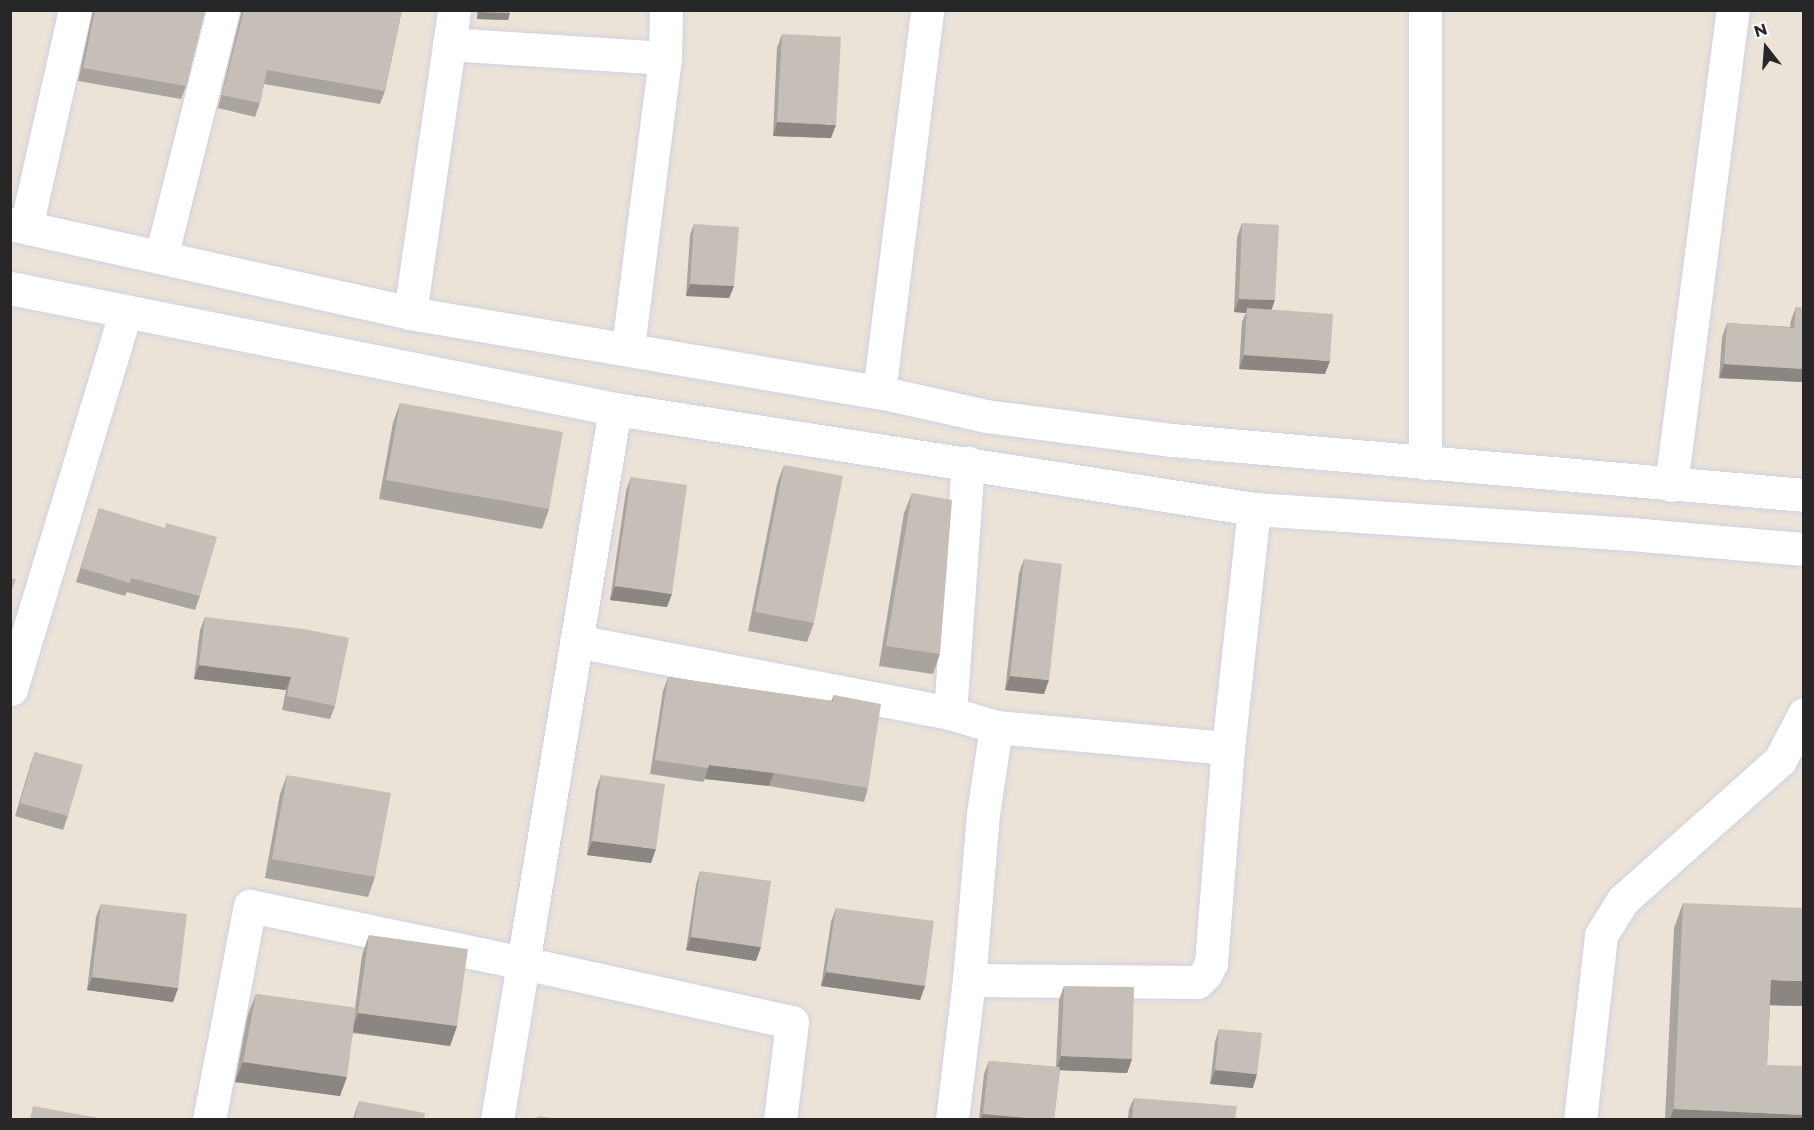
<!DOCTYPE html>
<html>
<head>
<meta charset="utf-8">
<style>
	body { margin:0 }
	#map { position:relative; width:1814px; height:1130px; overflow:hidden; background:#ebe2d8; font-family:Montserrat,sans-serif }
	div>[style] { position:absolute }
	.roads { filter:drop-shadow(0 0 2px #cdd2e1) drop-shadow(0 0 2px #cdd2e1) }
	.street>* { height:33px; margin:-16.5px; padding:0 16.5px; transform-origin:16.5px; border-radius:16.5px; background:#fff }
	.secondary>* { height:33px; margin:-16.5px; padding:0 16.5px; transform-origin:16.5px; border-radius:16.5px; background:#fff }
	.wall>* { inset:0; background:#aaa49e }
	.shaded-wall>* { inset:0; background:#8b8681 }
	.building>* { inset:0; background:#c6bfb8 }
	span { translate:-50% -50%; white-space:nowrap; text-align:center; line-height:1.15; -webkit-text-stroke:5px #fff; paint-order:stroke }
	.frame { position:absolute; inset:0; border:12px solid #272727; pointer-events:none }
	.north { position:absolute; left:1736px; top:18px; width:60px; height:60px; -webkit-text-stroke:4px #fff; paint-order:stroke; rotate:343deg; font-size:16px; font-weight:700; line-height:24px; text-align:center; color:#272727 }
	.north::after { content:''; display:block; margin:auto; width:21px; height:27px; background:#272727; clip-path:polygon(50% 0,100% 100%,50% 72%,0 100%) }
</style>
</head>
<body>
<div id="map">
	<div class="roads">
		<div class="street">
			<div style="left:449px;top:44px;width:216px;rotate:3.7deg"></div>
			<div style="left:665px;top:58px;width:292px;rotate:97.3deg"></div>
			<div style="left:665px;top:58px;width:48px;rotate:-88.8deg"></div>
			<div style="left:26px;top:227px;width:222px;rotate:-77.3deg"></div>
			<div style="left:161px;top:257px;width:255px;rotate:-75.9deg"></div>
			<div style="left:410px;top:313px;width:306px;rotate:-81.7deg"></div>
			<div style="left:879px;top:392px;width:385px;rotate:-82.8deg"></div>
			<div style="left:615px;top:409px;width:562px;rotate:99.43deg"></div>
			<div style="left:523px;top:963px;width:275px;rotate:12.4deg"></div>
			<div style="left:792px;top:1022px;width:99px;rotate:97deg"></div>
			<div style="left:1671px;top:485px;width:479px;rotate:-82.6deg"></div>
			<div style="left:576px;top:641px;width:381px;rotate:10.9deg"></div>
			<div style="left:950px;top:713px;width:48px;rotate:16.9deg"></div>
			<div style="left:996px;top:727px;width:233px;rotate:5.2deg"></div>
			<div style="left:11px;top:689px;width:395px;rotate:-73.1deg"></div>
			<div style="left:950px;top:713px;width:251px;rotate:-85.9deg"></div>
			<div style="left:996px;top:727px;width:88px;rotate:98.5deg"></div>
			<div style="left:983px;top:814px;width:167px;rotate:94.8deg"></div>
			<div style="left:969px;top:980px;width:228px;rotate:0.5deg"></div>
			<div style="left:1197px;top:982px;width:13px;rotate:-45deg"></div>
			<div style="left:1206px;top:973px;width:11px;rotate:-63deg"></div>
			<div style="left:1211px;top:963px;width:216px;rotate:-85.5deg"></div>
			<div style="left:1228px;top:748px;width:240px;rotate:-83.8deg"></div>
			<div style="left:209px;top:1120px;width:218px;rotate:-79.2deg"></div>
			<div style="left:250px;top:906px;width:279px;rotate:11.8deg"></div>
			<div style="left:523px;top:963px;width:159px;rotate:99.4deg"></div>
			<div style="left:952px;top:1120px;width:141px;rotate:-83.1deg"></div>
			<div style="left:1580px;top:1120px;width:186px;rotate:-83.5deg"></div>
			<div style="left:1601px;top:935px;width:41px;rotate:-57.8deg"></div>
			<div style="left:1623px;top:900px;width:210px;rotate:-41.7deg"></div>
			<div style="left:1780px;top:760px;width:52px;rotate:-62.4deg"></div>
		</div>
		<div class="secondary">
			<div style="left:10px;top:224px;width:410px;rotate:12.5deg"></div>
			<div style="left:410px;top:313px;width:476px;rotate:9.6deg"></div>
			<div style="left:879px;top:392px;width:110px;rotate:12.6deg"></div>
			<div style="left:986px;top:416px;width:188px;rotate:7.4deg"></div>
			<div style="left:1172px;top:440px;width:634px;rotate:4.97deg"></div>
			<div style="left:10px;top:288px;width:617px;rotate:11.31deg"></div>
			<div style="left:615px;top:409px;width:647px;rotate:8.89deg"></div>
			<div style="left:1254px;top:509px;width:378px;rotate:3.8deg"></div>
			<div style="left:1631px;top:534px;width:174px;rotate:5deg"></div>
			<div style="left:1425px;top:463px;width:453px;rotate:-90deg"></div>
		</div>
	</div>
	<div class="wall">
		<div style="clip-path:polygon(93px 10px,205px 10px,186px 86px,181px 99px,78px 81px)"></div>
		<div style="clip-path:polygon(241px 10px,402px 10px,385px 91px,380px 104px,264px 84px,260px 103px,255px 117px,218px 108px,241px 14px)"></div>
		<div style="clip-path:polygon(477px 10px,510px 10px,508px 20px,477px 19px)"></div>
		<div style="clip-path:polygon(782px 34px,831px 138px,773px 136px,777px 48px)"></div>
		<div style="clip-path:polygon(1242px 223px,1272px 310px,1325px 374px,1239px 369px,1242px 322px,1246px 313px,1234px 312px,1237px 237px)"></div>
		<div style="clip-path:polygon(694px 224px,734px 286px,729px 298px,686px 296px,690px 235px)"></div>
		<div style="clip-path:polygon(1796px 307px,1803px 307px,1803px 382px,1719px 378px,1722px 337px,1727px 323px,1790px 327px,1791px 320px)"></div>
		<div style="clip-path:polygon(400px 403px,549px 509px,542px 529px,379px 499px,393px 423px)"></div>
		<div style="clip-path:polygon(784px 465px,814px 623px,807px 642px,748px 631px,777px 484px)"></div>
		<div style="clip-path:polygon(631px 477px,667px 607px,610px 600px,626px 491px)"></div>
		<div style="clip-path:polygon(912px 493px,940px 654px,933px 674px,879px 666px,904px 513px)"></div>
		<div style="clip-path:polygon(99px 508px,200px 596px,195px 610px,127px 592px,125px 596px,76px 582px)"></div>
		<div style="clip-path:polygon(1024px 559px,1044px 694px,1005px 690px,1019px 573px)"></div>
		<div style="clip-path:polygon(205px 617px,335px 706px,330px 719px,282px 710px,286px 690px,194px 679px,200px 630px)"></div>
		<div style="clip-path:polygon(668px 677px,831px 701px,834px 695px,868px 788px,864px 802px,769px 786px,705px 779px,703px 782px,650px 774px,663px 691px)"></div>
		<div style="clip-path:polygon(35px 752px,68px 816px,63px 830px,15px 816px,30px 766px)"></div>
		<div style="clip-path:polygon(287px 775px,375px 877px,368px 897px,265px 878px,280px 794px)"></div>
		<div style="clip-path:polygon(601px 775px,651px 863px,587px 855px,596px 789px)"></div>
		<div style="clip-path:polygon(700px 871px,756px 961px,686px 950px,696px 885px)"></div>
		<div style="clip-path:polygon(1683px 903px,1803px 1006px,1770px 1005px,1767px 1065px,1803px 1119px,1665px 1119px,1674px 928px)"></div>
		<div style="clip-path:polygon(101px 904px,178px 988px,173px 1002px,87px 990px,96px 917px)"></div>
		<div style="clip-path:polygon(836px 908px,925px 986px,920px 1000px,821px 986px,831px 922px)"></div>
		<div style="clip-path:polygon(369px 935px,457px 1026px,450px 1046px,353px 1033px,340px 1096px,235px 1082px,248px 1014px,256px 994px,355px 1008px,362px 955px)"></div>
		<div style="clip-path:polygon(1064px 986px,1132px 1059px,1127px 1073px,1060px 1070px,1054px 1119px,979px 1119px,984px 1074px,989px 1061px,1056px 1067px,1059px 1000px)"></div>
		<div style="clip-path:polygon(1219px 1029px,1253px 1088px,1210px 1084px,1215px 1042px)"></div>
		<div style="clip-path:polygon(1134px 1098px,1235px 1119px,1128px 1119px,1129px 1109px)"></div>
		<div style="clip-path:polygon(359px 1101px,424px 1119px,353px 1119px)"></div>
	</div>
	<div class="shaded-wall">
		<div style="clip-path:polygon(479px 12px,510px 13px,508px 20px,477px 19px)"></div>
		<div style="clip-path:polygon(777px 122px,836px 125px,831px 138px,773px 136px)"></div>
		<div style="clip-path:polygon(690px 284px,734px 286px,729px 298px,686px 296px)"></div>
		<div style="clip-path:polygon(1239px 299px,1275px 300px,1270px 314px,1247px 308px,1246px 313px,1234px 312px)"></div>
		<div style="clip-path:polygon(1244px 355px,1330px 361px,1325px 374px,1239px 369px)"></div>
		<div style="clip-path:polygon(1724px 364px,1803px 369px,1803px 382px,1719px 378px)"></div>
		<div style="clip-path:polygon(615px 586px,672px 594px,667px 607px,610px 600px)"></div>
		<div style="clip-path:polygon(199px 665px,291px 677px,286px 690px,194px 679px)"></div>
		<div style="clip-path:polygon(1010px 676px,1049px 680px,1044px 694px,1005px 690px)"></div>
		<div style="clip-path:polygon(709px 765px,774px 773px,769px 786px,705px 779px)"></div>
		<div style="clip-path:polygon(592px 841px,656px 849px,651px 863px,587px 855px)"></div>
		<div style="clip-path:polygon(691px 937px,761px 947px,756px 961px,686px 950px)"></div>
		<div style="clip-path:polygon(826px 972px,925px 986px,920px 1000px,821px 986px)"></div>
		<div style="clip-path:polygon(92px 977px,178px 988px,173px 1002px,87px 990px)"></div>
		<div style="clip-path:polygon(1771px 980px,1803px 981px,1803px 1006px,1762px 1005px)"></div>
		<div style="clip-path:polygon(358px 1013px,457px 1026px,450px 1046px,351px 1032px)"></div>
		<div style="clip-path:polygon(1061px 1056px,1132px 1059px,1127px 1073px,1056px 1070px)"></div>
		<div style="clip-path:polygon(243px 1062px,347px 1077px,340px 1096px,235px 1082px)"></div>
		<div style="clip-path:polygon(1215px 1070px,1257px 1074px,1253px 1088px,1210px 1084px)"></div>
		<div style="clip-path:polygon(1674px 1109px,1803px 1115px,1803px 1119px,1670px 1119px)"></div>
		<div style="clip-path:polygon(983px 1114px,1040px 1119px,981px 1119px)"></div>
	</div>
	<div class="building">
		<div style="clip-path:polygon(95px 10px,205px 10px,186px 86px,83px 68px)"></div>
		<div style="clip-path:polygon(244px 10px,402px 10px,385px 91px,267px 70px,260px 103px,222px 95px)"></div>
		<div style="clip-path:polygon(479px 10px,510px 10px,510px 13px,479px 12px)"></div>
		<div style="clip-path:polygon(782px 34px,841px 37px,836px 125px,777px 122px)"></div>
		<div style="clip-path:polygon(1242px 223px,1279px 225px,1275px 300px,1239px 299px)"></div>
		<div style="clip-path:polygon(694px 224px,739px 227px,734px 286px,690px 284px)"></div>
		<div style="clip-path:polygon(1796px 307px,1803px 307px,1803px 369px,1724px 364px,1727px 323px,1794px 328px)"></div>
		<div style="clip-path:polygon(1247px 308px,1333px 314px,1330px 361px,1244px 355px)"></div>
		<div style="clip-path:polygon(400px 403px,563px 432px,549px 509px,386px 480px)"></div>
		<div style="clip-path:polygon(784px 465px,843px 476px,814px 623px,755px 612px)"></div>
		<div style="clip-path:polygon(631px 477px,687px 485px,672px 594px,615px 586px)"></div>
		<div style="clip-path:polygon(912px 493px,952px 500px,940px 654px,886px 646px)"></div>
		<div style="clip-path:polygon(99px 508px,165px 528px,166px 523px,217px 537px,200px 596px,131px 578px,130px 583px,81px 568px)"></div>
		<div style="clip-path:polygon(1024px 559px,1062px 564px,1049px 680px,1010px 676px)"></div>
		<div style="clip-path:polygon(10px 578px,16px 579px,10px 595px)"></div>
		<div style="clip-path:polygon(205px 617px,304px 629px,349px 638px,335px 706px,287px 696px,291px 677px,199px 665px)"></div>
		<div style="clip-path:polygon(668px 677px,833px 701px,834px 695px,881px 704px,868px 788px,774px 773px,709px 765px,708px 768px,655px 760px)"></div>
		<div style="clip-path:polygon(35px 752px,83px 765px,68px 816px,20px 803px)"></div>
		<div style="clip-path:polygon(287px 775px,391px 793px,375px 877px,272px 859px)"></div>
		<div style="clip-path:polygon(601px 775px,665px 784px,656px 849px,592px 841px)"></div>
		<div style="clip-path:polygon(700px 871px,771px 881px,761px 947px,691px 937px)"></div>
		<div style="clip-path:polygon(1683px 903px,1803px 908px,1803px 981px,1771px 980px,1767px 1065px,1803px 1066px,1803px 1115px,1674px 1109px)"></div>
		<div style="clip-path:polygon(101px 904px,187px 914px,178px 988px,92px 977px)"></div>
		<div style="clip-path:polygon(836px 908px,934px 921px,925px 986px,826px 972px)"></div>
		<div style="clip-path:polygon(369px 935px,468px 949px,457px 1026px,358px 1013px)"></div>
		<div style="clip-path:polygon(1064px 986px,1134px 987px,1132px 1059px,1061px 1056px)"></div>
		<div style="clip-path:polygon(256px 994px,356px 1008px,347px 1077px,243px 1062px)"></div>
		<div style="clip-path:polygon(1219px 1029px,1262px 1033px,1257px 1074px,1215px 1070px)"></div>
		<div style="clip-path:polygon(989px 1061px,1060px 1067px,1054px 1119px,1040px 1119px,983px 1114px)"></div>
		<div style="clip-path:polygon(1134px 1098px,1237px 1106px,1235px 1119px,1132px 1119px)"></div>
		<div style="clip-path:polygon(359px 1101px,425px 1113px,424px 1119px,355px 1119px)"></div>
		<div style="clip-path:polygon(33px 1106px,104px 1119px,30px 1119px)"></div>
		<div style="clip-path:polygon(538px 1116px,559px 1119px,537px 1119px)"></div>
	</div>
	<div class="frame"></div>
	<div class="north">N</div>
</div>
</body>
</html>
